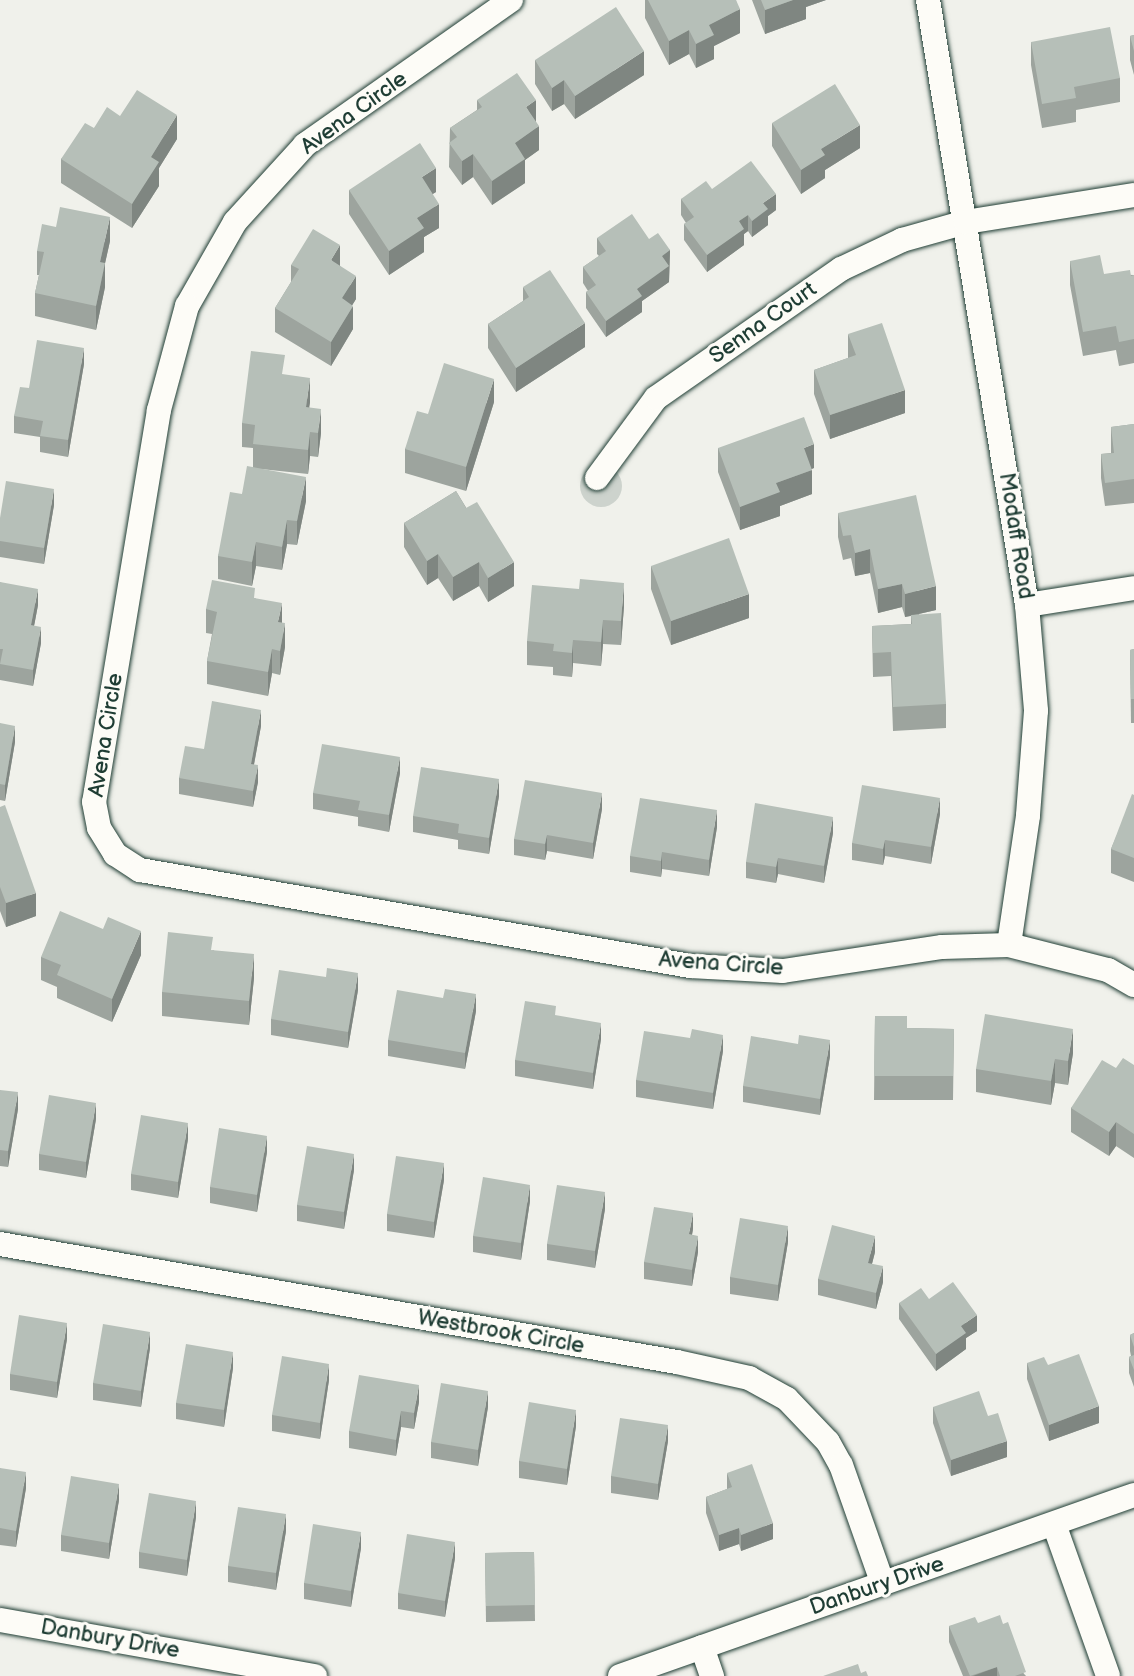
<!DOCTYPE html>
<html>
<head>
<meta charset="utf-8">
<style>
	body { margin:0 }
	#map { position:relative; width:1134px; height:1676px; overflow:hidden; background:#f0f1eb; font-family:"Balsamiq Sans",sans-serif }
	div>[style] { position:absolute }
	.green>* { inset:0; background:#cdd3cd }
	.round { border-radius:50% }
	.roads { filter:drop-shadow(0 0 2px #1f3d34) drop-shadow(0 0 2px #1f3d34) }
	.minor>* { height:24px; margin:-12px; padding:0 12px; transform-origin:12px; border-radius:12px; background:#fdfcf7 }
	.wall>* { inset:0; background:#9da49e }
	.shaded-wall>* { inset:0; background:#7f8681 }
	.building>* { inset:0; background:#b6bfb8 }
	span { translate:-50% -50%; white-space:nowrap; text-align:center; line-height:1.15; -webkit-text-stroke:6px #fdfcf7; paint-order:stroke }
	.street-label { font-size:22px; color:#1f3d34 }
</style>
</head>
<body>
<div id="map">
	<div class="green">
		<div class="round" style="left:580px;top:465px;width:42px;height:42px"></div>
	</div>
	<div class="roads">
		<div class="minor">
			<div style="left:511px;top:0;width:252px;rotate:144.9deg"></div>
			<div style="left:305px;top:145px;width:104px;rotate:132.3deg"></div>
			<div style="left:235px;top:222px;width:97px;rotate:119.7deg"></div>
			<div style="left:187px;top:306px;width:108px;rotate:105.1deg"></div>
			<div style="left:159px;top:410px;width:397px;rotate:99.4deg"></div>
			<div style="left:94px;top:802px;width:26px;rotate:79deg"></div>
			<div style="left:99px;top:828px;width:31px;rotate:58deg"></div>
			<div style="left:115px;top:854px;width:30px;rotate:33deg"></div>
			<div style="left:140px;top:870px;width:558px;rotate:9.9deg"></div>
			<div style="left:690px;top:966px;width:93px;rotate:3.1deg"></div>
			<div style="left:783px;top:971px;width:161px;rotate:-8.6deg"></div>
			<div style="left:942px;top:947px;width:67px;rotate:-1.7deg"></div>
			<div style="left:928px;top:0;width:613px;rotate:80.71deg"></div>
			<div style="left:1027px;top:605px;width:106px;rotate:85.1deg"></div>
			<div style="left:1036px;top:711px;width:105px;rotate:94.4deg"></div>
			<div style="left:1028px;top:816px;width:130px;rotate:98.4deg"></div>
			<div style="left:1009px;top:945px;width:102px;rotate:14.2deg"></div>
			<div style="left:1108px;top:970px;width:30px;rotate:30deg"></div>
			<div style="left:597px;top:478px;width:99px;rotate:-53.6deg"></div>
			<div style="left:656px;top:398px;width:226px;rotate:-34.9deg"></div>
			<div style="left:841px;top:269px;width:68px;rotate:-25.4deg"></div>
			<div style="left:902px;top:240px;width:66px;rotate:-15.7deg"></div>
			<div style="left:966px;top:222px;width:170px;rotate:-9.1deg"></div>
			<div style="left:1027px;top:605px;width:108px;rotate:-9deg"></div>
			<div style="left:0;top:1244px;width:687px;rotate:9.89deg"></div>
			<div style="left:677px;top:1362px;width:74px;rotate:12.5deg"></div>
			<div style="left:749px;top:1378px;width:43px;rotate:28.9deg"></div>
			<div style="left:787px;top:1399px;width:59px;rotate:46.4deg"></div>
			<div style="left:828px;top:1442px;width:26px;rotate:61deg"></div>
			<div style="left:841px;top:1465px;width:126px;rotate:70.6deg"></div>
			<div style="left:1054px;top:1524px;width:161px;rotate:70.4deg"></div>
			<div style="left:0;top:1620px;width:320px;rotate:10.1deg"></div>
			<div style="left:702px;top:1647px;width:31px;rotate:71deg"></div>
			<div style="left:620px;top:1676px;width:545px;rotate:-19.4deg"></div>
		</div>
	</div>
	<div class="wall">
		<div style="clip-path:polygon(645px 0,736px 0,740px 33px,714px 46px,714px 59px,696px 68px,689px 54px,669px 65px,645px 18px)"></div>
		<div style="clip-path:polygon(752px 0,826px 0,806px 7px,806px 19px,765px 34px)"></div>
		<div style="clip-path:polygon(1134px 35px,1134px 75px,1130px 60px,1130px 36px)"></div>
		<div style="clip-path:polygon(1031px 42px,1120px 78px,1120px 102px,1076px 110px,1076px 122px,1042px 128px,1031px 65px)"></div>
		<div style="clip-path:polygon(535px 60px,644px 75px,575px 119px,564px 104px,552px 111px,535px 84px)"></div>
		<div style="clip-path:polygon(477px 100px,536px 122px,539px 150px,525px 160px,525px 183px,492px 205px,473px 177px,462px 185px,449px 167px,450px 128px,477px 110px)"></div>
		<div style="clip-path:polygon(120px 116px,177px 139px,159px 168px,159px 186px,132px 228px,61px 183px,61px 159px,94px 128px)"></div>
		<div style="clip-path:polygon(772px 123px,860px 148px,825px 170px,825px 178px,801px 194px,772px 146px)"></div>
		<div style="clip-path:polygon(712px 189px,776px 210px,768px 216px,768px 225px,752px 237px,748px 231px,744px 234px,744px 245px,707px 272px,684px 240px,684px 224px,686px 223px,681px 215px,681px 199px)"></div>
		<div style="clip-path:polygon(349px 190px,436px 192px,432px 194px,439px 228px,424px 237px,424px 252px,389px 275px,349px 214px)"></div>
		<div style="clip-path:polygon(597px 238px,649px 239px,670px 250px,669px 282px,642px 301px,642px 312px,606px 337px,586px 308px,586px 292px,588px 291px,583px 283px,583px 267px,599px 256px,597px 254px)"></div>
		<div style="clip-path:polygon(110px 241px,105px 263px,105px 287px,96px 330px,35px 316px,35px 293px,39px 275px,37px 275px,37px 251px)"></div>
		<div style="clip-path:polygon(1070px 261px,1104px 274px,1134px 275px,1134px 363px,1119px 366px,1116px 350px,1083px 356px,1070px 285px)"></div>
		<div style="clip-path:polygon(291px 265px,340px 266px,356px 299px,352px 305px,353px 329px,331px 366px,275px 332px,275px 308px,291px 282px)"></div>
		<div style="clip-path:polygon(523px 287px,585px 347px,516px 392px,488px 348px,488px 324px,523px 301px)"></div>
		<div style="clip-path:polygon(848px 334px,905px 413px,830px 439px,814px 394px,814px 370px,848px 358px)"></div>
		<div style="clip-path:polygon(84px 364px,68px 457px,40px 452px,40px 437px,14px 433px,14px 416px,29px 388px)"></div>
		<div style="clip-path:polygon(285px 375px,310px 402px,309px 407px,321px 433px,318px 457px,310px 456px,308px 474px,261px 469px,306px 501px,297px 545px,287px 544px,282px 570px,256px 566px,252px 586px,218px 579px,218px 556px,253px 467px,253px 448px,242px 447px,242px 423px)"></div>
		<div style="clip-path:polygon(494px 402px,466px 491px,405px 473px,405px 449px,428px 414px)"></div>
		<div style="clip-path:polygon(1134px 424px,1134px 503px,1105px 506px,1101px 478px,1101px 454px,1111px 453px,1111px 427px)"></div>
		<div style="clip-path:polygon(718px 448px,814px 468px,811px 469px,812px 494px,780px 506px,780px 516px,740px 530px,718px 472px)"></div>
		<div style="clip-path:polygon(456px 491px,514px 586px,488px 602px,479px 586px,453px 601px,438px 578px,427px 585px,404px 547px,404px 523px)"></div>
		<div style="clip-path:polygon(54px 505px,44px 564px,0 557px,0 518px)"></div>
		<div style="clip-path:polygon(838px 513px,936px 610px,919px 614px,946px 704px,946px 728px,893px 731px,891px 676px,873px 677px,872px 626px,911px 624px,911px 616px,905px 617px,902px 607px,878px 613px,870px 573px,855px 576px,851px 558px,843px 560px,838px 537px)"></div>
		<div style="clip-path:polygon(651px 566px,749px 618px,671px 645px,651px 589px)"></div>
		<div style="clip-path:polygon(0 582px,38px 605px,34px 626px,41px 643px,33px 686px,0 680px)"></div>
		<div style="clip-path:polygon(255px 598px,282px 623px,285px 647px,280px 675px,272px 673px,268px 696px,207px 684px,207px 661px,212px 634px,206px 633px,206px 609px)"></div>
		<div style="clip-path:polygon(624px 606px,621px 645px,603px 644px,601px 666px,573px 663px,572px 677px,553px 675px,553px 667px,527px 665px,527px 641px)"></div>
		<div style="clip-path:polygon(1134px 649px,1134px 723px,1131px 723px,1130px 650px)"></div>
		<div style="clip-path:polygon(0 723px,15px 742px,5px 801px,0 800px)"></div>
		<div style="clip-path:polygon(261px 726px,254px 765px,258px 782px,253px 807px,179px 794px,179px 778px,204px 749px)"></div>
		<div style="clip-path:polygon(400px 773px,389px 832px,358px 826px,358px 817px,313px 809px,313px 793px)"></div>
		<div style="clip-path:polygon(1134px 795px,1134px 882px,1111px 873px,1111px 849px)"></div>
		<div style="clip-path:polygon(499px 796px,489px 854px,458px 849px,458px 840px,413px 832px,413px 816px)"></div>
		<div style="clip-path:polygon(0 807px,36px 916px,6px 927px,0 911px)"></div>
		<div style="clip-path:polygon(602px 809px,593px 859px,547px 851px,545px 860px,514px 855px,514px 839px)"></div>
		<div style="clip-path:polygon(940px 814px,931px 864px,885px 856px,883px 865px,852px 860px,852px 843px)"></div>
		<div style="clip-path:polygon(717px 827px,709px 876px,662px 869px,661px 877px,630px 872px,630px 856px)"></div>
		<div style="clip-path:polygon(833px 833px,824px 883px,778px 874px,776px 883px,746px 878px,746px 862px)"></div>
		<div style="clip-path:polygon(213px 950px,254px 978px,249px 1025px,162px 1016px,162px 992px)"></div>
		<div style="clip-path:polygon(141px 955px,112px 1022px,57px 998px,57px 987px,41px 980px,41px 957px)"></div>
		<div style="clip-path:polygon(358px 990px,348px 1048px,271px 1035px,271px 1019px)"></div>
		<div style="clip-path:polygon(476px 1011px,465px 1069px,388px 1056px,388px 1040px)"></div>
		<div style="clip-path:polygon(875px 1016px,907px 1028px,954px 1029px,953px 1100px,874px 1100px)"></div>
		<div style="clip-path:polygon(601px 1039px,593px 1089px,515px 1076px,515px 1060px)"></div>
		<div style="clip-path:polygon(723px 1051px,713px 1109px,636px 1097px,636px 1080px)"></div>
		<div style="clip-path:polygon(1073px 1053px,1068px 1085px,1055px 1083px,1051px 1105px,976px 1092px,976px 1069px)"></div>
		<div style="clip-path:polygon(830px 1056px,820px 1115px,743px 1102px,743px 1086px)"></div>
		<div style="clip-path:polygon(1134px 1065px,1134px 1158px,1116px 1146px,1109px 1156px,1071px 1132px,1071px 1108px,1116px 1068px)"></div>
		<div style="clip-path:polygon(0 1090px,18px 1109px,8px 1167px,0 1166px)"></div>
		<div style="clip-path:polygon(96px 1119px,86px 1178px,39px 1170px,39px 1154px)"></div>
		<div style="clip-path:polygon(188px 1139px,178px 1198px,131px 1190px,131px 1174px)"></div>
		<div style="clip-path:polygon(267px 1152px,257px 1212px,210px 1203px,210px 1187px)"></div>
		<div style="clip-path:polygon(354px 1170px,344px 1229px,297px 1221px,297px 1205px)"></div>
		<div style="clip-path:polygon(444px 1180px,434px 1238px,387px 1231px,387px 1214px)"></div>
		<div style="clip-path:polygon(530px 1201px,521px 1260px,473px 1252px,473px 1236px)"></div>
		<div style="clip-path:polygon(605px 1209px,595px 1268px,547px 1260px,547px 1244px)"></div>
		<div style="clip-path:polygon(693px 1229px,692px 1235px,698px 1252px,692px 1286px,644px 1279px,644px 1262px)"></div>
		<div style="clip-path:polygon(788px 1242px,778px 1301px,730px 1294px,730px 1277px)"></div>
		<div style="clip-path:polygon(875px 1252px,872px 1264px,883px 1282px,876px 1309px,818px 1295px,818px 1279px)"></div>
		<div style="clip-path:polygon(929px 1299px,977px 1331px,966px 1338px,966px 1349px,936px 1371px,899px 1319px,899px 1303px)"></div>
		<div style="clip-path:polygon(1134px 1333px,1134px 1387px,1129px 1373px,1129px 1357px,1131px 1356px,1130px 1351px,1130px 1335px)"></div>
		<div style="clip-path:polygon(67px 1339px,57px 1398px,10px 1390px,10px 1374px)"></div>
		<div style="clip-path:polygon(150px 1348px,141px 1407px,93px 1400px,93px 1383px)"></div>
		<div style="clip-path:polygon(1027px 1363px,1048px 1365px,1099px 1423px,1049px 1441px,1027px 1379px)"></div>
		<div style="clip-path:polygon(233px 1368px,224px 1427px,176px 1419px,176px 1403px)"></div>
		<div style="clip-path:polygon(329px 1380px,320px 1439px,272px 1431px,272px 1415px)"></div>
		<div style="clip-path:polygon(419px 1402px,414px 1429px,401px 1427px,396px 1456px,349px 1448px,349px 1431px)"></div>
		<div style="clip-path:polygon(488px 1407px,478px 1466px,431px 1458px,431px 1442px)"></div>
		<div style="clip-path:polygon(933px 1407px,988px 1416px,1007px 1457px,951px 1476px,933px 1423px)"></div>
		<div style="clip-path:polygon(576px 1426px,567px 1485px,519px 1478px,519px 1461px)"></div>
		<div style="clip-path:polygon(668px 1441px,658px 1500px,611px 1493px,611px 1476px)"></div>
		<div style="clip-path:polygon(0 1468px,26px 1488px,16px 1547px,0 1545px)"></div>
		<div style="clip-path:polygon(727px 1473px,773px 1539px,741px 1551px,739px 1544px,719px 1551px,706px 1513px,706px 1497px,727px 1489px)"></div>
		<div style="clip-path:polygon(119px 1500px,109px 1559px,61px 1551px,61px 1535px)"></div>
		<div style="clip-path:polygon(196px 1517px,187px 1576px,139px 1568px,139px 1552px)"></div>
		<div style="clip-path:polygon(286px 1531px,276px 1590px,228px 1582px,228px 1566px)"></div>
		<div style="clip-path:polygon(361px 1548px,351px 1607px,304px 1599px,304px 1583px)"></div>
		<div style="clip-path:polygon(534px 1552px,535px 1621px,486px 1622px,485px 1553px)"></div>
		<div style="clip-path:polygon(455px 1558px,445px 1617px,398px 1609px,398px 1593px)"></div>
		<div style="clip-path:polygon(978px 1623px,1026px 1676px,963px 1676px,949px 1642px,949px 1626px)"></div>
	</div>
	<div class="shaded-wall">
		<div style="clip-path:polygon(793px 0,826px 0,806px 7px,806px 19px,765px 34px,765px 10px)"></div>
		<div style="clip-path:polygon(740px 9px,740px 33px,714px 46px,714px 59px,696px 68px,696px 44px,709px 25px)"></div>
		<div style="clip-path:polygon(689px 30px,689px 54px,669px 65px,669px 41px)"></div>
		<div style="clip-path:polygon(644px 51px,644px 75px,575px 119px,575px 96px)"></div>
		<div style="clip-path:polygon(564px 80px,564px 104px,552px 111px,552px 88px)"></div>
		<div style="clip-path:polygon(536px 100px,536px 124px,526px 107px)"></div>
		<div style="clip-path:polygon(177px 115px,177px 139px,159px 168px,159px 186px,132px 228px,132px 204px,151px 157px)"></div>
		<div style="clip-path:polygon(860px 125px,860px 148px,825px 170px,825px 178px,801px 194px,801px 170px,821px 149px)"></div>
		<div style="clip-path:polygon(539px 126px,539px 150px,525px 160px,525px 183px,492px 205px,492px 181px,515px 143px)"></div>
		<div style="clip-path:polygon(473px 154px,473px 177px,462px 185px,462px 161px)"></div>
		<div style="clip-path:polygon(436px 168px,436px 192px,422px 201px,422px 177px)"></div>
		<div style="clip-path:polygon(776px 194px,776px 210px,768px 216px,768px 225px,752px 237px,752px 221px,763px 203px)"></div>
		<div style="clip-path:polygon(439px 204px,439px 228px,424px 237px,424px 252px,389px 275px,389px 251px,417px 218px)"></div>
		<div style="clip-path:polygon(748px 215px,748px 231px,744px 234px,744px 245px,707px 272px,707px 255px,739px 221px)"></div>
		<div style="clip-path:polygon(110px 217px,110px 241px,100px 286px,100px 262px)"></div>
		<div style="clip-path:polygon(340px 245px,340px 269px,331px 260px)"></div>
		<div style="clip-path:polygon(670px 250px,669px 282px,642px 301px,642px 312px,606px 337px,606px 321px,637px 289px,662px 256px)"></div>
		<div style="clip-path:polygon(105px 263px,105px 287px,96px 330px,96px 306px)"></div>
		<div style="clip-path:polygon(356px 276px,356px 299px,342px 322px,342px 298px)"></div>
		<div style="clip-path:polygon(353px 306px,353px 329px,331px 366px,331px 342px)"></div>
		<div style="clip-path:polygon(585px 323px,585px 347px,516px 392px,516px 368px)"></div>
		<div style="clip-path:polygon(84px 348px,84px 364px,68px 457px,68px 440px)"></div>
		<div style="clip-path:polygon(310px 378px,310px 402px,306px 431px,306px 407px)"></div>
		<div style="clip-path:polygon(494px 379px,494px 402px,466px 491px,466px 467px)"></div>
		<div style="clip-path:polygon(905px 390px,905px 413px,830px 439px,830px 415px)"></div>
		<div style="clip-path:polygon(321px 409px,321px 433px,318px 457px,318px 433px)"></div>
		<div style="clip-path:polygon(310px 432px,310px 456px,308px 474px,308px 450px)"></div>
		<div style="clip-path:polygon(814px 444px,814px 468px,804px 472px,804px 448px)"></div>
		<div style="clip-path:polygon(812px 470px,812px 494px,780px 506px,780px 516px,740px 530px,740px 507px,776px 483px)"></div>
		<div style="clip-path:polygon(306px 477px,306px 501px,297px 545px,297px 521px)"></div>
		<div style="clip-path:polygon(54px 489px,54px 505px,44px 564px,44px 548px)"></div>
		<div style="clip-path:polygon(287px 520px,287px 544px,282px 570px,282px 547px)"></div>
		<div style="clip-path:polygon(256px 542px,256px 566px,252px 586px,252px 562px)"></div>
		<div style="clip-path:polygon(870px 549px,870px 573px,855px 576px,855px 553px)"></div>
		<div style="clip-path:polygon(438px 554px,438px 578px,427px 585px,427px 561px)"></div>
		<div style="clip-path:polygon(479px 562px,479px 586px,453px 601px,453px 577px)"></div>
		<div style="clip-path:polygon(514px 562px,514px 586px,488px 602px,488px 578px)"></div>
		<div style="clip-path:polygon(624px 583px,624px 606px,621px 645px,621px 621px)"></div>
		<div style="clip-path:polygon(902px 584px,902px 607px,878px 613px,878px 589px)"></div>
		<div style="clip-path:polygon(936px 586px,936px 610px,905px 617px,905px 594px)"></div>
		<div style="clip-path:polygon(38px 589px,38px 605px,31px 642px,31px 625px)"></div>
		<div style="clip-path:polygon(749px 594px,749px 618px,671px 645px,671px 621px)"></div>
		<div style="clip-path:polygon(282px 603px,282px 627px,278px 622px)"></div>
		<div style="clip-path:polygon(603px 620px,603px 644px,601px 666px,601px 642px)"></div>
		<div style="clip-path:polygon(285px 623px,285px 647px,280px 675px,280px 651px)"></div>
		<div style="clip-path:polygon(41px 627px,41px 643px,33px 686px,33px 670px)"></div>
		<div style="clip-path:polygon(573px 640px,573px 663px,572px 677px,572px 653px)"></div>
		<div style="clip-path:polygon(272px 649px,272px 673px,268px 696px,268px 672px)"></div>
		<div style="clip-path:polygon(261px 710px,261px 726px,251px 780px,251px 764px)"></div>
		<div style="clip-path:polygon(15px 726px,15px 742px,5px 801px,5px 785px)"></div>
		<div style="clip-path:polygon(400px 757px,400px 773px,389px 832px,389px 815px)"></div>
		<div style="clip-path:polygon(258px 765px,258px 782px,253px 807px,253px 791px)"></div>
		<div style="clip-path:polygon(499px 779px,499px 796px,489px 854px,489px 838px)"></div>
		<div style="clip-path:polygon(602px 793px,602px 809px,593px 859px,593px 843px)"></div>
		<div style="clip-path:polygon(940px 798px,940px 814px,931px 864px,931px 847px)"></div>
		<div style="clip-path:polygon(717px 810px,717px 827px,709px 876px,709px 860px)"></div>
		<div style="clip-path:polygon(833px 817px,833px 833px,824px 883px,824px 866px)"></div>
		<div style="clip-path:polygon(547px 835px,547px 851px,545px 860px,545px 844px)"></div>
		<div style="clip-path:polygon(885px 840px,885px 856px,883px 865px,883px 849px)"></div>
		<div style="clip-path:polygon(662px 852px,662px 869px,661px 877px,661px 861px)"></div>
		<div style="clip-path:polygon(778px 858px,778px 874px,776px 883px,776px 867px)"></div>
		<div style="clip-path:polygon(36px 893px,36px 916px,6px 927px,6px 903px)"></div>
		<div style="clip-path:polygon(141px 931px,141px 955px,112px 1022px,112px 999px)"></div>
		<div style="clip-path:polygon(254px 954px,254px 978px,249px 1025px,249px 1001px)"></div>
		<div style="clip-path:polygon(358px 973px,358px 990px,348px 1048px,348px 1032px)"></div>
		<div style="clip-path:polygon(476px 994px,476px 1011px,465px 1069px,465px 1053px)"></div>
		<div style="clip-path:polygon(601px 1023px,601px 1039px,593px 1089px,593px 1073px)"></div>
		<div style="clip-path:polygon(1073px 1029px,1073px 1053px,1068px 1085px,1068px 1061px)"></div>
		<div style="clip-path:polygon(723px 1035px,723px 1051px,713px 1109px,713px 1093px)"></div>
		<div style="clip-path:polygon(830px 1040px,830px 1056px,820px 1115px,820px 1099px)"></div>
		<div style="clip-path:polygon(1055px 1059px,1055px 1083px,1051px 1105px,1051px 1081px)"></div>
		<div style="clip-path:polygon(18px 1092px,18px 1109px,8px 1167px,8px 1151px)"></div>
		<div style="clip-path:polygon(96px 1103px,96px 1119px,86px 1178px,86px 1162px)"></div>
		<div style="clip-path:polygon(1116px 1122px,1116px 1146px,1109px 1156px,1109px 1132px)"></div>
		<div style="clip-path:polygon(188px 1123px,188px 1139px,178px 1198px,178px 1182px)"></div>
		<div style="clip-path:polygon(267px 1136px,267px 1152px,257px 1212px,257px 1195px)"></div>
		<div style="clip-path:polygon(354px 1154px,354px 1170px,344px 1229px,344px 1212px)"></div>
		<div style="clip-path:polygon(444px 1163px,444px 1180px,434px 1238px,434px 1222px)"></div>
		<div style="clip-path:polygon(530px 1185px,530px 1201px,521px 1260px,521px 1243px)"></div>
		<div style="clip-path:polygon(605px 1192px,605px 1209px,595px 1268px,595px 1251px)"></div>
		<div style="clip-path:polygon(693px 1213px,693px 1229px,689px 1251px,689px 1234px)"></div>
		<div style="clip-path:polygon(788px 1226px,788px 1242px,778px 1301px,778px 1285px)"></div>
		<div style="clip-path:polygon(698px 1236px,698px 1252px,692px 1286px,692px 1270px)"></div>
		<div style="clip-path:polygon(875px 1236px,875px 1252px,868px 1279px,868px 1263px)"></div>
		<div style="clip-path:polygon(883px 1266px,883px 1282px,876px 1309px,876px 1293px)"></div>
		<div style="clip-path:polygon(977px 1315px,977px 1331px,966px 1338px,966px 1349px,936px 1371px,936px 1354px,961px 1326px)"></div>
		<div style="clip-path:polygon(67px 1323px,67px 1339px,57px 1398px,57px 1382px)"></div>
		<div style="clip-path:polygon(150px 1332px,150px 1348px,141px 1407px,141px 1391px)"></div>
		<div style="clip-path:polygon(233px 1352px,233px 1368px,224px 1427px,224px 1410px)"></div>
		<div style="clip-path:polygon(329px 1364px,329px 1380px,320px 1439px,320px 1423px)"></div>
		<div style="clip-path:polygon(419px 1385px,419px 1402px,414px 1429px,414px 1413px)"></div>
		<div style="clip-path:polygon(488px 1391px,488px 1407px,478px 1466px,478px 1450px)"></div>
		<div style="clip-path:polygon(1099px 1406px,1099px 1423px,1049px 1441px,1049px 1425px)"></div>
		<div style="clip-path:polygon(576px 1410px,576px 1426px,567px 1485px,567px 1469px)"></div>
		<div style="clip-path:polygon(401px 1411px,401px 1427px,396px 1456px,396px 1440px)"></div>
		<div style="clip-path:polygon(668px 1425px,668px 1441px,658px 1500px,658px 1484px)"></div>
		<div style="clip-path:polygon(1007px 1441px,1007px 1457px,951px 1476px,951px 1460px)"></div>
		<div style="clip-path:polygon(26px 1472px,26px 1488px,16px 1547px,16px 1531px)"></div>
		<div style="clip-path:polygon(119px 1484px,119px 1500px,109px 1559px,109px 1543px)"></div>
		<div style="clip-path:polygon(196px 1501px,196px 1517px,187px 1576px,187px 1560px)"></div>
		<div style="clip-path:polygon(286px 1514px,286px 1531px,276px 1590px,276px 1573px)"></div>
		<div style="clip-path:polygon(773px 1523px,773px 1539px,741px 1551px,741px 1535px)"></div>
		<div style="clip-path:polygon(739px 1528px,739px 1544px,719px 1551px,719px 1535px)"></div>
		<div style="clip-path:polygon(361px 1532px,361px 1548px,351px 1607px,351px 1591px)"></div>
		<div style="clip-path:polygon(455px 1542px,455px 1558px,445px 1617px,445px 1601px)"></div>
		<div style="clip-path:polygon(997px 1667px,997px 1676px,973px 1676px)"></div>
	</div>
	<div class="building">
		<div style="clip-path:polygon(648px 0,736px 0,740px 9px,709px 25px,714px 35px,696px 44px,689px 30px,669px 41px)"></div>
		<div style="clip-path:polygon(761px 0,793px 0,765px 10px)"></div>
		<div style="clip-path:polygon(616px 7px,644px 51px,575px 96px,564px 80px,552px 88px,535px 60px)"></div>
		<div style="clip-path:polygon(1110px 27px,1120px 78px,1074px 87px,1076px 98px,1042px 104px,1031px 42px)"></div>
		<div style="clip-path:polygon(1134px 35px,1134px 51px,1130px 36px)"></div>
		<div style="clip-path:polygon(517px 73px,536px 100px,526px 107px,539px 126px,515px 143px,525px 159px,492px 181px,473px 154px,462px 161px,449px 143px,457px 137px,450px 128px,482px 107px,477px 100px)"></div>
		<div style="clip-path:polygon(835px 84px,860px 125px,821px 149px,825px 155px,801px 170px,772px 123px)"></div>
		<div style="clip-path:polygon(137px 90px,177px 115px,151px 157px,159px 162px,132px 204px,61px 159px,85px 123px,94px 128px,107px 107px,120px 116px)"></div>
		<div style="clip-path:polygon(420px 143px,436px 168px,422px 177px,439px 204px,417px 218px,424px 228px,389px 251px,349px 190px)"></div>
		<div style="clip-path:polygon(751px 161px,776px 194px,763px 203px,768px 209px,752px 221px,748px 215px,739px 221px,744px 229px,707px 255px,684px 224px,694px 217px,681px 199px,706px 181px,712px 189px)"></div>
		<div style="clip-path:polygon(60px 207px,110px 217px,100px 262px,105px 263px,96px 306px,35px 293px,44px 252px,37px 251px,42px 224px,56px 227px)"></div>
		<div style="clip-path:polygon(632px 214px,649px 239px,658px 233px,670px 250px,662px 256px,669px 266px,637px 289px,642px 296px,606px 321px,586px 292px,596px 285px,583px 267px,606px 251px,597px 238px)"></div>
		<div style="clip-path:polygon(313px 229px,340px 245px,331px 260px,356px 276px,342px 298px,353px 306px,331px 342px,275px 308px,299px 269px,291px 265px)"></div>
		<div style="clip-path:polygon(1100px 255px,1104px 274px,1130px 270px,1131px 276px,1134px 275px,1134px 339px,1119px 342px,1116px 326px,1083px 332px,1070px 261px)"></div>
		<div style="clip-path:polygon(550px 270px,585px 323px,516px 368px,488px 324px,529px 297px,523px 287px)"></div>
		<div style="clip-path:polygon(882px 323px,905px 390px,830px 415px,814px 370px,856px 355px,848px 334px)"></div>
		<div style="clip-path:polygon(37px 340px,84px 348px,68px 440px,40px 436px,43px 421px,14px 416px,20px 387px,29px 388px)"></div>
		<div style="clip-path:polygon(251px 351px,285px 355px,282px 374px,310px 378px,306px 407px,321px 409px,318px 433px,310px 432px,308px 450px,253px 444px,255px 425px,242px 423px)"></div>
		<div style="clip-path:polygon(444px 363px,494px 379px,466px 467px,405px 449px,417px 411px,428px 414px)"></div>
		<div style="clip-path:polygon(804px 417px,814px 444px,804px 448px,812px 470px,776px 483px,780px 492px,740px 507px,718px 448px)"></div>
		<div style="clip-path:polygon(1134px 424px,1134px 479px,1105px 483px,1101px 454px,1114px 453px,1111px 427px)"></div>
		<div style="clip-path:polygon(247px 466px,306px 477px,297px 521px,287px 520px,282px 547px,256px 542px,252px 562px,218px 556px,230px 492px,242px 494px)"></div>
		<div style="clip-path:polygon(6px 481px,54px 489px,44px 548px,0 541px,0 518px)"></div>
		<div style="clip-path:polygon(456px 491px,466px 508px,477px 502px,514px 562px,488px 578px,479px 562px,453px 577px,438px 554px,427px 561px,404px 523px)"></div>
		<div style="clip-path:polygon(916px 495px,936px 586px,905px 594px,902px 584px,878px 589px,870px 549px,855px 553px,851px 535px,843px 536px,838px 513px)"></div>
		<div style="clip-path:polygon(729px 538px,749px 594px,671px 621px,651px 566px)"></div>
		<div style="clip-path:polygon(580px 579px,624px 583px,621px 621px,603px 620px,601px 642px,573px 640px,572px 653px,553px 651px,554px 644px,527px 641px,532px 585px,579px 589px)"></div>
		<div style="clip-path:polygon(212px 580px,255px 588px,254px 598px,282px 603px,278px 622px,285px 623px,280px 651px,272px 649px,268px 672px,207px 661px,217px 612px,206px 609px)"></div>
		<div style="clip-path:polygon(0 582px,38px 589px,31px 625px,41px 627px,33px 670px,0 664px,3px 649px,0 649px)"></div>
		<div style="clip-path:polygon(941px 613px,946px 704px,893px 707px,891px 652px,873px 653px,872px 626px,912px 624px,911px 615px)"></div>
		<div style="clip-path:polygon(1134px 649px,1134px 699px,1131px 699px,1130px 650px)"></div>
		<div style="clip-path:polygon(212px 701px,261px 710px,251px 764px,258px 765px,253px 791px,179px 778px,185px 746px,204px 749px)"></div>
		<div style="clip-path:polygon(0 723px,15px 726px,5px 785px,0 784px)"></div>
		<div style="clip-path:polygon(322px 744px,400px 757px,389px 815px,358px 810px,360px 801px,313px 793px)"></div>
		<div style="clip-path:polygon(421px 767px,499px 779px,489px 838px,458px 833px,459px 824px,413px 816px)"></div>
		<div style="clip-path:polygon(525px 780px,602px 793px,593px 843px,547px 835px,545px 844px,514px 839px)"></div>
		<div style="clip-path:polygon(862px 785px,940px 798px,931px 847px,885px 840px,883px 849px,852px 843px)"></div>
		<div style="clip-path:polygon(1132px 794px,1134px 795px,1134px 858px,1111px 849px)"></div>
		<div style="clip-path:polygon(640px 798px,717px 810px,709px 860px,662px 852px,661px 861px,630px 856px)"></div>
		<div style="clip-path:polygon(755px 803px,833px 817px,824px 866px,778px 858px,776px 867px,746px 862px)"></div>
		<div style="clip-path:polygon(5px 805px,36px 893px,6px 903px,0 887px,0 807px)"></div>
		<div style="clip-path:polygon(60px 911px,103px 929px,108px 917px,141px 931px,112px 999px,57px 975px,61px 965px,41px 957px)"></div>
		<div style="clip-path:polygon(168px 932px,213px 937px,211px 950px,254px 954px,249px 1001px,162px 992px)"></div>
		<div style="clip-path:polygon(327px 968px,358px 973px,348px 1032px,271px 1019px,279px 970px,326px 977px)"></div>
		<div style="clip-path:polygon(445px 989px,476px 994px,465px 1053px,388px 1040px,397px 990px,443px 998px)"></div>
		<div style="clip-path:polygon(525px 1001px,556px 1006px,555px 1015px,601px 1023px,593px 1073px,515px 1060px)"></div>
		<div style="clip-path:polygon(985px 1014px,1073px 1029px,1068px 1061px,1055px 1059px,1051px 1081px,976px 1069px)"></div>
		<div style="clip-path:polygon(875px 1016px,907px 1016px,907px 1028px,954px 1029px,953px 1076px,874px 1076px)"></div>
		<div style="clip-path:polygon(692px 1029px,723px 1035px,713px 1093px,636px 1080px,644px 1031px,690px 1038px)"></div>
		<div style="clip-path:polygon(799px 1035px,830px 1040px,820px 1099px,743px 1086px,751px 1036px,798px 1044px)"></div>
		<div style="clip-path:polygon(1123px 1058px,1134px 1065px,1134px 1134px,1116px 1122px,1109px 1132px,1071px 1108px,1102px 1060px,1116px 1068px)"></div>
		<div style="clip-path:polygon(0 1090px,18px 1092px,8px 1151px,0 1150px)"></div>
		<div style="clip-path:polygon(49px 1095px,96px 1103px,86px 1162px,39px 1154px)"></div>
		<div style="clip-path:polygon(141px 1115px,188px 1123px,178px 1182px,131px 1174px)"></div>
		<div style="clip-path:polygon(219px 1128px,267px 1136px,257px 1195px,210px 1187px)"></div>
		<div style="clip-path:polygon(307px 1146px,354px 1154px,344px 1212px,297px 1205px)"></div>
		<div style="clip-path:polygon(396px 1156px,444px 1163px,434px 1222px,387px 1214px)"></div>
		<div style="clip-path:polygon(483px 1177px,530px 1185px,521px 1243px,473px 1236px)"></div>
		<div style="clip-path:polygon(557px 1185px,605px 1192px,595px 1251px,547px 1244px)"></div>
		<div style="clip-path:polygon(654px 1207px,693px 1213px,689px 1234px,698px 1236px,692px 1270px,644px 1262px)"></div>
		<div style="clip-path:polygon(740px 1218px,788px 1226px,778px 1285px,730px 1277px)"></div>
		<div style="clip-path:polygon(832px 1225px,875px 1236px,868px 1263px,883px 1266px,876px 1293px,818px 1279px)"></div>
		<div style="clip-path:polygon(953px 1282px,977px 1315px,961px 1326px,966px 1333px,936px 1354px,899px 1303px,921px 1288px,929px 1299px)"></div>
		<div style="clip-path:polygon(19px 1315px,67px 1323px,57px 1382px,10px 1374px)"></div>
		<div style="clip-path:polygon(103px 1324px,150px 1332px,141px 1391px,93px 1383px)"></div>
		<div style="clip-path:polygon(1134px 1333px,1134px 1347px,1130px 1335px)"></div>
		<div style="clip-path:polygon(186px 1344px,233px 1352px,224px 1410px,176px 1403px)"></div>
		<div style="clip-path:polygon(1079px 1354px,1099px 1406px,1049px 1425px,1027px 1363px,1044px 1357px,1048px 1365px)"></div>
		<div style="clip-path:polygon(1134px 1355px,1134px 1370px,1129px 1357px)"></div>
		<div style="clip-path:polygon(282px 1356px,329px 1364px,320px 1423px,272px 1415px)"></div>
		<div style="clip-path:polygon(359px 1375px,419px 1385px,414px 1413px,401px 1411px,396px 1440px,349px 1431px)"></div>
		<div style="clip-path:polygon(441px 1383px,488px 1391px,478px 1450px,431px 1442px)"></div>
		<div style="clip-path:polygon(979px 1391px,988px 1416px,998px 1413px,1007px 1441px,951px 1460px,933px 1407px)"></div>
		<div style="clip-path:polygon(529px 1402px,576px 1410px,567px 1469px,519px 1461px)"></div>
		<div style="clip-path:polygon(620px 1418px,668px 1425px,658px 1484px,611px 1476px)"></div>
		<div style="clip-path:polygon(752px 1464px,773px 1523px,741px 1535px,739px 1528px,719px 1535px,706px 1497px,732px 1487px,727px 1473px)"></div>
		<div style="clip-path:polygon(0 1468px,26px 1472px,16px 1531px,0 1528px)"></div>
		<div style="clip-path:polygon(71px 1476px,119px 1484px,109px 1543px,61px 1535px)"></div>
		<div style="clip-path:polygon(149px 1493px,196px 1501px,187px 1560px,139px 1552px)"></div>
		<div style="clip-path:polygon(238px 1507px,286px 1514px,276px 1573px,228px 1566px)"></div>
		<div style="clip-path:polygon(313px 1524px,361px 1532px,351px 1591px,304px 1583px)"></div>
		<div style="clip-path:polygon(407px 1534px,455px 1542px,445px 1601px,398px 1593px)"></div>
		<div style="clip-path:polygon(534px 1552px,535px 1605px,486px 1606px,485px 1553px)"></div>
		<div style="clip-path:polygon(1000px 1615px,1003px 1624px,1008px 1622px,1026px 1672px,1015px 1676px,1000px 1676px,997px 1667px,970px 1676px,949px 1626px,975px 1617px,978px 1623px)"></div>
		<div style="clip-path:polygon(858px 1664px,861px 1673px,866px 1671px,868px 1676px,823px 1676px)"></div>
	</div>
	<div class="street-label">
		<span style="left:354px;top:113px;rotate:-36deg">Avena Circle</span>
		<span style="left:763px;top:323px;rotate:-35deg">Senna Court</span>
		<span style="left:1016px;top:536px;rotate:81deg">Modaff Road</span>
		<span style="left:106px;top:735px;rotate:-81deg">Avena Circle</span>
		<span style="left:721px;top:964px;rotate:4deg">Avena Circle</span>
		<span style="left:501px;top:1332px;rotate:10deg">Westbrook Circle</span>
		<span style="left:877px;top:1586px;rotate:-19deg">Danbury Drive</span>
		<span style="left:110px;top:1639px;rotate:10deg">Danbury Drive</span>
	</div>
</div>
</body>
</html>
